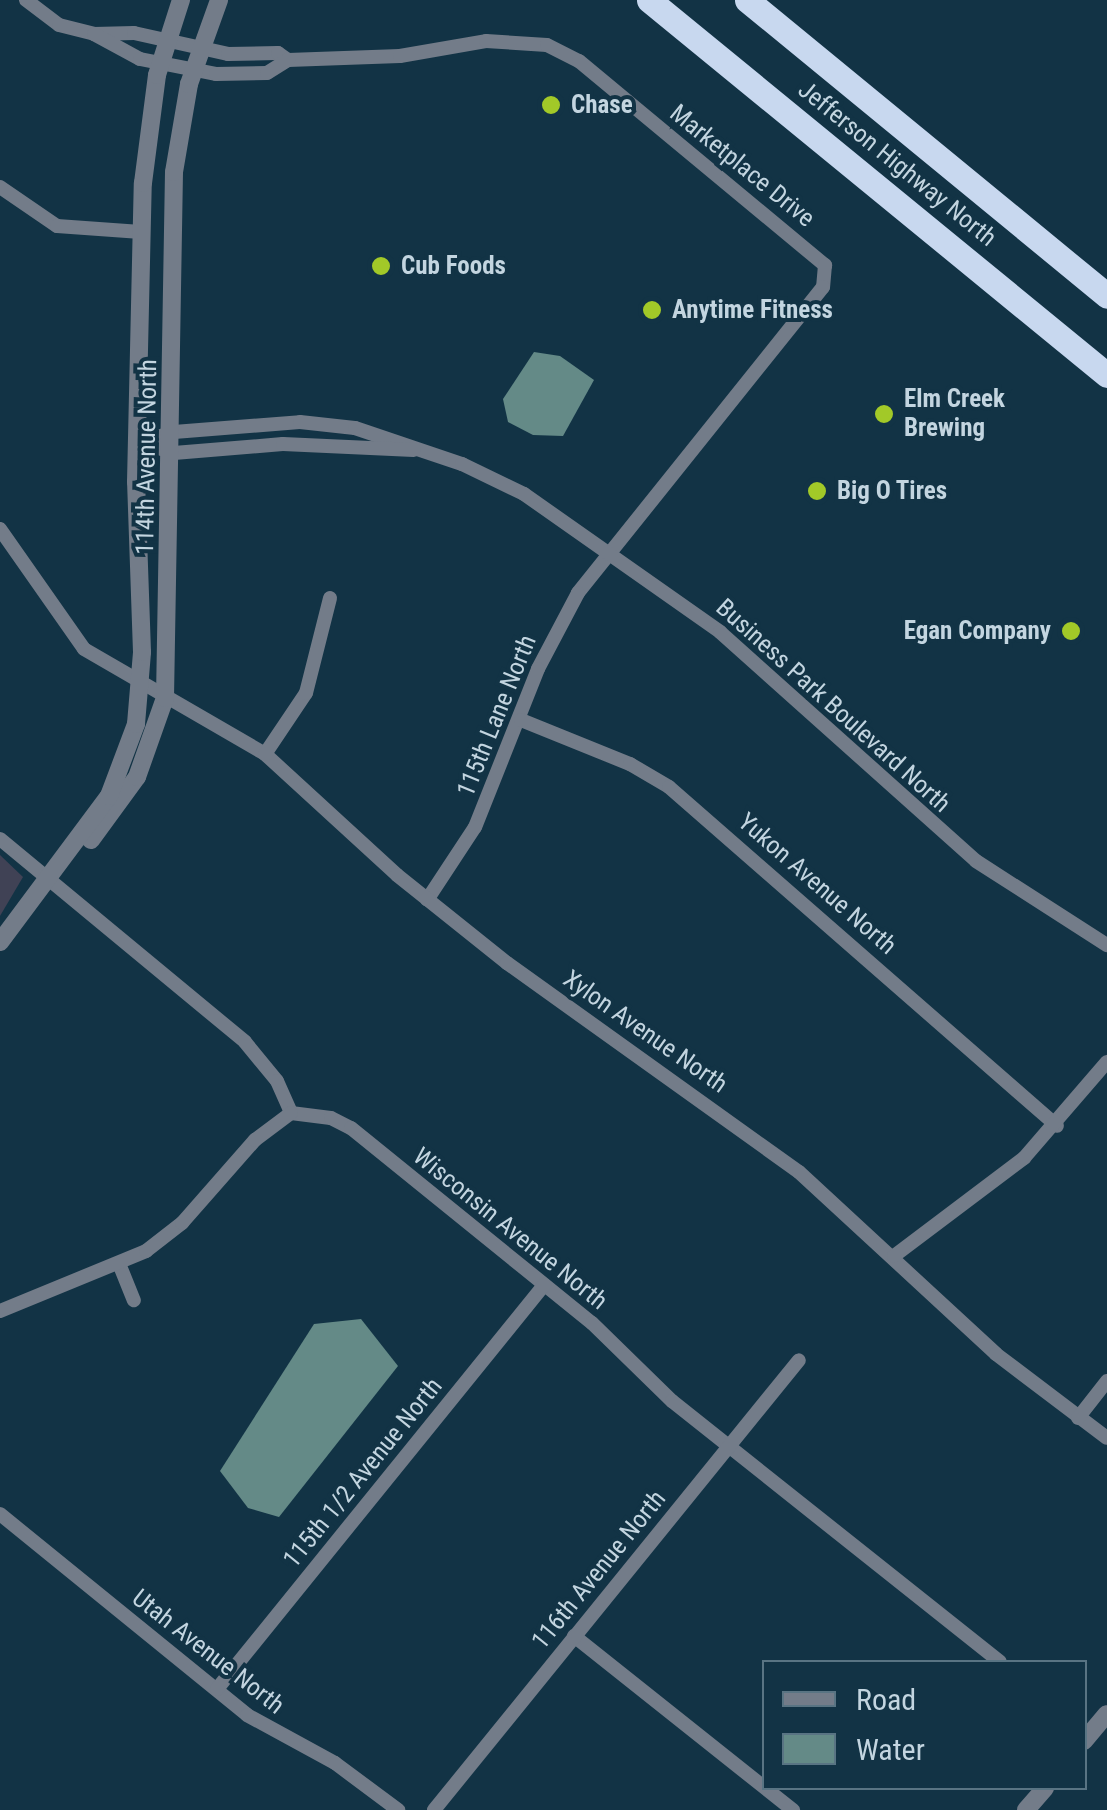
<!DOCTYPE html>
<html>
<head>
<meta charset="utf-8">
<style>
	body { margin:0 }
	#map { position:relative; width:1107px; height:1810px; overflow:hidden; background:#123345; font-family:"Roboto Condensed",sans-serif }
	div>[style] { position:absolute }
	.green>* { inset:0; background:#404255 }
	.water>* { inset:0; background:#648a87 }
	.minor>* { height:14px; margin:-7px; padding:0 7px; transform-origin:7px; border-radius:7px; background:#737c89 }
	.tertiary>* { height:18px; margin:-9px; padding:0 9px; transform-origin:9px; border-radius:9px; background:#737c89 }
	.trunk>* { height:25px; margin:-12.5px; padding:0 12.5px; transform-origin:12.5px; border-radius:12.5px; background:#c8d8ef }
	.dots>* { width:28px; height:28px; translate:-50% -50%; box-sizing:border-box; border:5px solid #123345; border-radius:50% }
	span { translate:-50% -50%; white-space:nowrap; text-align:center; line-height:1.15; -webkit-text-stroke:8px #123345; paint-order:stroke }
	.poi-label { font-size:25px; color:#c3d5e0; font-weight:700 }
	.left { translate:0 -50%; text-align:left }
	.right { translate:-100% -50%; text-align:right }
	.street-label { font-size:25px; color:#c3d5e0 }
	.legend { position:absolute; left:762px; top:1660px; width:325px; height:130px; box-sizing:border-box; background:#123345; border:2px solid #597483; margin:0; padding:12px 18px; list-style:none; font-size:30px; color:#c3d5e0 }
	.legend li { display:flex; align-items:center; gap:20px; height:50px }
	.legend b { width:50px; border:2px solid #597483 }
</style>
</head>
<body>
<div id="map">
	<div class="green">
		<div style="clip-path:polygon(0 855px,23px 877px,0 916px)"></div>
	</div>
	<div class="water">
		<div style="clip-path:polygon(534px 352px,560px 356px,594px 380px,563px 436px,533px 435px,508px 422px,503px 399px)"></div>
		<div style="clip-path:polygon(361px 1319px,398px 1366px,279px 1517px,248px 1508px,220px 1471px,314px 1324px)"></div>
	</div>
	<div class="minor">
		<div style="left:26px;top:0;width:41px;rotate:37.1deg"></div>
		<div style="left:59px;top:25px;width:36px;rotate:14deg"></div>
		<div style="left:94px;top:34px;width:40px;rotate:-1.4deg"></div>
		<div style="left:134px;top:33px;width:96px;rotate:12.6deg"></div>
		<div style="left:228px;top:54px;width:50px;rotate:-1.1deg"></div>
		<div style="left:278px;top:53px;width:12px;rotate:35deg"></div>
		<div style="left:288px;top:60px;width:112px;rotate:-2deg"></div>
		<div style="left:400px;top:56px;width:87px;rotate:-9.9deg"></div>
		<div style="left:486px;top:41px;width:61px;rotate:3.8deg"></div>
		<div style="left:547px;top:45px;width:36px;rotate:27deg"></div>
		<div style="left:579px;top:61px;width:320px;rotate:39.7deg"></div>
		<div style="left:825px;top:265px;width:22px;rotate:95deg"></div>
		<div style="left:823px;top:287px;width:392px;rotate:128.7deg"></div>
		<div style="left:578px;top:593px;width:86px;rotate:117.8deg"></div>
		<div style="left:538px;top:669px;width:170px;rotate:111.7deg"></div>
		<div style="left:475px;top:827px;width:87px;rotate:123.3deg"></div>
		<div style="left:94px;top:34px;width:52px;rotate:28.5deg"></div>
		<div style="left:140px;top:59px;width:77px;rotate:11.2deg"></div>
		<div style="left:216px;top:74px;width:51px;rotate:-1.1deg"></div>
		<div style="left:267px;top:73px;width:25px;rotate:-32deg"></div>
		<div style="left:0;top:187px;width:69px;rotate:34.4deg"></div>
		<div style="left:57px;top:226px;width:84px;rotate:4.1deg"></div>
		<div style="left:140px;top:442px;width:35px;rotate:-16deg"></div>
		<div style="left:174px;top:432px;width:126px;rotate:-4.5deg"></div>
		<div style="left:300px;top:422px;width:55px;rotate:6.2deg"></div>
		<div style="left:355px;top:428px;width:113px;rotate:18.6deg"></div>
		<div style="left:462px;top:464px;width:69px;rotate:25.8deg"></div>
		<div style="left:524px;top:494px;width:240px;rotate:35.1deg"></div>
		<div style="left:720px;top:632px;width:343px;rotate:41.8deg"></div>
		<div style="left:976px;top:861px;width:156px;rotate:32.7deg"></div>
		<div style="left:140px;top:442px;width:36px;rotate:18deg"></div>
		<div style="left:174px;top:453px;width:109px;rotate:-4.7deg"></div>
		<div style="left:283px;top:444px;width:131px;rotate:2.6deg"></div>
		<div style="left:0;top:529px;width:146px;rotate:55deg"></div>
		<div style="left:84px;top:649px;width:209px;rotate:30.1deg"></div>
		<div style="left:265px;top:754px;width:179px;rotate:42.5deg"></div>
		<div style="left:397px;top:875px;width:141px;rotate:38.7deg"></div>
		<div style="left:507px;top:963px;width:359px;rotate:35.6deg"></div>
		<div style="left:799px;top:1172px;width:268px;rotate:42.7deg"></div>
		<div style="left:996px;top:1354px;width:139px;rotate:37.1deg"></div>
		<div style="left:521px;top:720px;width:118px;rotate:22deg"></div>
		<div style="left:630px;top:764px;width:45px;rotate:30.5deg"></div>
		<div style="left:669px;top:787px;width:515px;rotate:41.14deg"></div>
		<div style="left:265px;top:754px;width:73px;rotate:-56.1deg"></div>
		<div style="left:306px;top:693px;width:98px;rotate:-75.8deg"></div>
		<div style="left:0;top:839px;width:318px;rotate:39.6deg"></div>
		<div style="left:245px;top:1042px;width:50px;rotate:50.6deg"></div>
		<div style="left:277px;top:1081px;width:35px;rotate:66deg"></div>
		<div style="left:291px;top:1113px;width:40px;rotate:7.1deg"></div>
		<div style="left:331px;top:1118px;width:22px;rotate:27deg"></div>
		<div style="left:351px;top:1128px;width:310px;rotate:39deg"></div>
		<div style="left:592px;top:1323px;width:112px;rotate:44.3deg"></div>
		<div style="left:672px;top:1401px;width:419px;rotate:38.5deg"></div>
		<div style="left:894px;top:1256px;width:163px;rotate:-37deg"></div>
		<div style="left:1024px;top:1158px;width:127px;rotate:-49.2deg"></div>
		<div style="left:120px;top:1266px;width:37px;rotate:68deg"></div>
		<div style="left:0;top:1311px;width:158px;rotate:-22.3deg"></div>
		<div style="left:146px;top:1251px;width:46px;rotate:-37.9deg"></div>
		<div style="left:182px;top:1223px;width:111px;rotate:-48.7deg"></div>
		<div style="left:255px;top:1140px;width:45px;rotate:-36.9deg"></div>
		<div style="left:1078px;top:1418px;width:47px;rotate:-51.9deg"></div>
		<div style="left:0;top:1514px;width:318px;rotate:39.1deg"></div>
		<div style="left:247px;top:1715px;width:100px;rotate:28.6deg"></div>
		<div style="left:335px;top:1763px;width:79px;rotate:36.7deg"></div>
		<div style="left:574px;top:1636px;width:280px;rotate:38.5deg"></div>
		<div style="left:217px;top:1689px;width:520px;rotate:-51.01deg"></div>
		<div style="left:434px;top:1810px;width:579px;rotate:-50.95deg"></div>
	</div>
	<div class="tertiary">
		<div style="left:91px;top:840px;width:78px;rotate:-53.9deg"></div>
		<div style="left:137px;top:777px;width:84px;rotate:-70.5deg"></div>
		<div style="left:165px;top:698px;width:526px;rotate:-89.02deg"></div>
		<div style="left:174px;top:172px;width:89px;rotate:-80.3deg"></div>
		<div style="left:189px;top:84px;width:89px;rotate:-70.3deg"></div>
		<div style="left:0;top:942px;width:182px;rotate:-53.3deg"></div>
		<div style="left:109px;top:796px;width:77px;rotate:-69.4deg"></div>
		<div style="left:136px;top:724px;width:72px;rotate:-85.2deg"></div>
		<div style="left:142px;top:652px;width:170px;rotate:-92deg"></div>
		<div style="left:136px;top:482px;width:299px;rotate:-88.7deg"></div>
		<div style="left:143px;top:183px;width:109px;rotate:-82.6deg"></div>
		<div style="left:157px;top:75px;width:79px;rotate:-72.3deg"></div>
		<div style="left:1084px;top:1741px;width:35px;rotate:-50deg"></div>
		<div style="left:1026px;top:1810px;width:29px;rotate:-49deg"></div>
	</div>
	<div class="trunk">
		<div style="left:649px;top:0;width:592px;rotate:39.31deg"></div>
		<div style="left:747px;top:0;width:466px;rotate:39.4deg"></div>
	</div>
	<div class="dots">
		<div style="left:551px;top:105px;background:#a2c928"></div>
		<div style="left:381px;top:266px;background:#a2c928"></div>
		<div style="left:652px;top:310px;background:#a2c928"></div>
		<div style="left:884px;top:414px;background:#a2c928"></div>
		<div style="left:817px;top:491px;background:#a2c928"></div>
		<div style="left:1071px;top:631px;background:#a2c928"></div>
	</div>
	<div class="poi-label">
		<span class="left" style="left:571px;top:105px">Chase</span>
		<span class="left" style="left:401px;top:266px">Cub Foods</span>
		<span class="left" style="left:672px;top:310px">Anytime Fitness</span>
		<span class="left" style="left:904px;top:414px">Elm Creek<br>Brewing</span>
		<span class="left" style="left:837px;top:491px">Big O Tires</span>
		<span class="right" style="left:1051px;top:631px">Egan Company</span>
	</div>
	<div class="street-label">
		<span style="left:897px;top:164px;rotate:39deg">Jefferson Highway North</span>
		<span style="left:742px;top:166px;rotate:39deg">Marketplace Drive</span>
		<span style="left:147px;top:457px;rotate:-89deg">114th Avenue North</span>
		<span style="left:833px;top:706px;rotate:42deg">Business Park Boulevard North</span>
		<span style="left:497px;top:716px;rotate:-68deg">115th Lane North</span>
		<span style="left:817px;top:884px;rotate:41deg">Yukon Avenue North</span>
		<span style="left:645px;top:1032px;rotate:35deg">Xylon Avenue North</span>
		<span style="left:510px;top:1229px;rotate:39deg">Wisconsin Avenue North</span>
		<span style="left:363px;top:1473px;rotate:-51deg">115th 1/2 Avenue North</span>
		<span style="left:599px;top:1570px;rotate:-51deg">116th Avenue North</span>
		<span style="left:208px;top:1652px;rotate:38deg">Utah Avenue North</span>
	</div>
	<ul class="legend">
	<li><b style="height:12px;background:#737c89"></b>Road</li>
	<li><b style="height:28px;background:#648a87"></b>Water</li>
	</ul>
</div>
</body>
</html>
